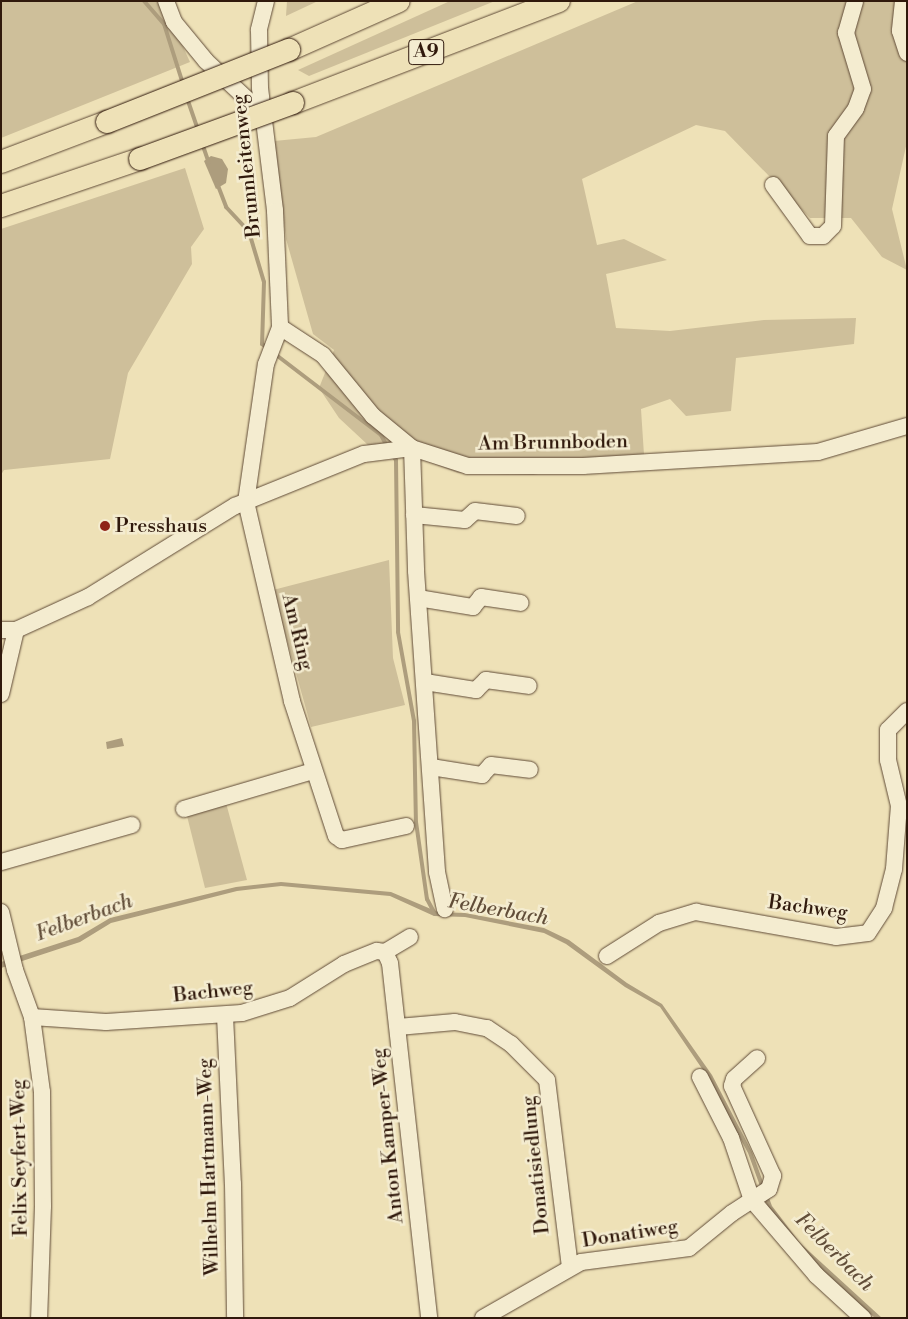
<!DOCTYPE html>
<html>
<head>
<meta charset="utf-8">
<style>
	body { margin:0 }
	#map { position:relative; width:908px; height:1319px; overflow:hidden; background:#eee1b7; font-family:"Libre Bodoni",serif }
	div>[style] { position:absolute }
	.green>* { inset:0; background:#cebf9a }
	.water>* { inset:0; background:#ad9d7d }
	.stream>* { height:4px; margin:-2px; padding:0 2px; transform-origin:2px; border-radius:2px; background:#ad9d7d }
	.roads { filter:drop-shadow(0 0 1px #604b37) drop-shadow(0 0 1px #604b37) }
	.minor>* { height:16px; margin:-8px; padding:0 8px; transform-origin:8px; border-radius:8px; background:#f4ecd0 }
	.highway>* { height:22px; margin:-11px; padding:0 11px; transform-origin:11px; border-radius:11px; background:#eee1b7 }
	.bridges { filter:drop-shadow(0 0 1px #30190c) drop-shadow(0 0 1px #30190c) }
	.highway-bridge>* { height:22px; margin:-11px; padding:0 11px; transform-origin:11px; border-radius:11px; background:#eee1b7 }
	.dots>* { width:14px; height:14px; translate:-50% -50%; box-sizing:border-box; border:2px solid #f4ecd0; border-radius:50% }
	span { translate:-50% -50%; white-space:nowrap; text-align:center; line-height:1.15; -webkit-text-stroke:5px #f4ecd0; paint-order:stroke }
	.shield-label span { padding:1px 4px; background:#f4ecd0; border:1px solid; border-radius:4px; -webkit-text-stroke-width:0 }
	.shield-label { font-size:19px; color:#30190c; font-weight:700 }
	.street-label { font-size:20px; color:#30190c }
	.poi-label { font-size:20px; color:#30190c }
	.left { translate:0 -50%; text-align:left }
	.water-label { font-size:21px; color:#624e39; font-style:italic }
	.frame { position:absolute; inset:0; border:2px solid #30190c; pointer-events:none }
</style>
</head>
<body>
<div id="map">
	<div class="green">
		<div style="clip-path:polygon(1px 1px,162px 1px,190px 62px,1px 138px)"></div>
		<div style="clip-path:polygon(287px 1px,318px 1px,286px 16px)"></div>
		<div style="clip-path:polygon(450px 1px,495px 1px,309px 76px,298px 70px)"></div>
		<div style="clip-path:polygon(638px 1px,899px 1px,907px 65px,907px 142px,892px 209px,907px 270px,882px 257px,851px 218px,810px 218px,725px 131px,696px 125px,582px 179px,597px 245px,624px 239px,667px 260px,606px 274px,616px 328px,670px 331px,764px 320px,856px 318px,854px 344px,736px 358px,731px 411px,686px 416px,670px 399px,641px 409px,644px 455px,533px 475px,458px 473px,408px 454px,368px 445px,339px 418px,319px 388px,334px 350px,313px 334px,286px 239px,274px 141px,316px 137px)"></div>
		<div style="clip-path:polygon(185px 168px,204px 229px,191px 247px,192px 264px,128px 373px,110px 459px,4px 470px,1px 475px,1px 229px)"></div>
		<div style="clip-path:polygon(389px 560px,393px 658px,405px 705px,311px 727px,273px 590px)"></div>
		<div style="clip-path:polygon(226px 803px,247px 880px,205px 888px,187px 816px)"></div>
	</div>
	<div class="water">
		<div style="clip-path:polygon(211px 156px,222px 159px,228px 169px,226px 183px,216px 189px,204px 161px)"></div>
		<div style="clip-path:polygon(122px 738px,124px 746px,107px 749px,106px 742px)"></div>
		<div style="clip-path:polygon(281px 882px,391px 892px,438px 912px,465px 913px,544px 928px,569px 940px,627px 983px,662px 1004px,712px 1075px,752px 1152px,772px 1206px,800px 1243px,882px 1318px,875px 1318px,821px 1271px,768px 1208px,748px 1153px,707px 1076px,660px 1007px,625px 987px,566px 944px,544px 933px,465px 917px,434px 916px,390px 896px,281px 886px,237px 891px,111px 923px,80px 942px,1px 968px,1px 962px,78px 937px,110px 918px,236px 887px)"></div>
	</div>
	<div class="stream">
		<div style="left:144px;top:1px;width:30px;rotate:49deg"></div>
		<div style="left:164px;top:24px;width:63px;rotate:72.4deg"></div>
		<div style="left:187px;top:98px;width:34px;rotate:71deg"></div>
		<div style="left:202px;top:143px;width:21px;rotate:71deg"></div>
		<div style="left:217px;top:183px;width:26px;rotate:69deg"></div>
		<div style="left:226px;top:207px;width:34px;rotate:47deg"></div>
		<div style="left:249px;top:232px;width:52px;rotate:73.3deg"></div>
		<div style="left:264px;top:282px;width:62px;rotate:91.8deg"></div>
		<div style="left:262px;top:344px;width:7px;rotate:34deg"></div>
		<div style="left:275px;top:354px;width:133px;rotate:37.4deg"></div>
		<div style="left:381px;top:435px;width:15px;rotate:62deg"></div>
		<div style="left:393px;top:456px;width:5px;rotate:53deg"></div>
		<div style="left:396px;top:460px;width:172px;rotate:89.3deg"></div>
		<div style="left:398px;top:632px;width:90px;rotate:79.8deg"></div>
		<div style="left:414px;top:721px;width:101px;rotate:88.9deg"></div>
		<div style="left:416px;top:822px;width:78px;rotate:81.9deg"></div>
		<div style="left:427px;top:899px;width:17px;rotate:62deg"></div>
	</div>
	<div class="roads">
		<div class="minor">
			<div style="left:166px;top:1px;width:22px;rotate:69deg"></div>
			<div style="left:174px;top:22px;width:50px;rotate:50.6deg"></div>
			<div style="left:206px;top:61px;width:78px;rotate:42.9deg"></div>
			<div style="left:266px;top:1px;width:30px;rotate:104deg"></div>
			<div style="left:259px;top:30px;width:58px;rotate:89deg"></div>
			<div style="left:260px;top:88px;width:124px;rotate:83deg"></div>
			<div style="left:275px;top:211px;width:116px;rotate:87.5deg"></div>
			<div style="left:903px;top:1px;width:30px;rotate:96deg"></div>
			<div style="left:900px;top:31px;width:23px;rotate:72deg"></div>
			<div style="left:773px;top:185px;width:63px;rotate:54deg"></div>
			<div style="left:810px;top:236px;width:13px"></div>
			<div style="left:823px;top:236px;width:14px;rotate:-45deg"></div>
			<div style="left:833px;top:226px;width:90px;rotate:-88.1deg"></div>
			<div style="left:836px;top:136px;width:34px;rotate:-54deg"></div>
			<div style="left:856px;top:108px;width:20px;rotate:-70deg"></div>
			<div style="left:863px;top:89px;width:59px;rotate:-106.9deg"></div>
			<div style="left:846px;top:33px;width:33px;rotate:-74deg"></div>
			<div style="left:414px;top:515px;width:51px;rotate:5.6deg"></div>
			<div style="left:465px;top:520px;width:13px;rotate:-42deg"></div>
			<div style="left:475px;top:511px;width:42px;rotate:6.8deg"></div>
			<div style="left:418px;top:598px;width:56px;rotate:9.3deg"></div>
			<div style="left:473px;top:607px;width:13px;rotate:-51deg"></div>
			<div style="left:481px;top:597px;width:40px;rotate:8.5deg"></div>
			<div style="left:1px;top:630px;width:15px"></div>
			<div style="left:16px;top:630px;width:79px;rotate:-24.6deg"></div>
			<div style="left:88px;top:597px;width:173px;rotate:-31.8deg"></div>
			<div style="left:235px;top:506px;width:139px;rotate:-22deg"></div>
			<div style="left:364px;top:454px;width:48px;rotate:-7.1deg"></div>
			<div style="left:412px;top:448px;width:59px;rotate:17.8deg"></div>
			<div style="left:468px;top:466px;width:115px"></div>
			<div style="left:583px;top:466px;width:235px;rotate:-3.4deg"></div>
			<div style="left:818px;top:452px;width:93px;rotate:-16.3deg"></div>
			<div style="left:425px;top:682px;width:52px;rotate:8.9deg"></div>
			<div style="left:476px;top:690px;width:14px;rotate:-45deg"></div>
			<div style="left:486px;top:680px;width:43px;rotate:7.9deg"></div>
			<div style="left:1px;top:694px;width:66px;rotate:-76.8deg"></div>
			<div style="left:431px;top:767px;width:52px;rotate:8.9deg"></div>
			<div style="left:482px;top:775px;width:13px;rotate:-48deg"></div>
			<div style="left:491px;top:765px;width:39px;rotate:7deg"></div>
			<div style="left:184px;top:809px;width:134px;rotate:-16.4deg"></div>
			<div style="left:406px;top:826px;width:66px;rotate:167.7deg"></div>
			<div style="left:342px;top:840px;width:7px;rotate:-146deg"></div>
			<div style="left:336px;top:836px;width:142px;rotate:-108.1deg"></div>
			<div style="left:292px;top:701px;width:204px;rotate:-103deg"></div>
			<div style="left:246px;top:502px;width:139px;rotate:-81.8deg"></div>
			<div style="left:266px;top:364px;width:40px;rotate:-69deg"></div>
			<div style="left:280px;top:327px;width:51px;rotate:33.1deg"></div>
			<div style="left:323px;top:355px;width:79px;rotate:50.7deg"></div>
			<div style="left:373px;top:416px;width:50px;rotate:39.4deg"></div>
			<div style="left:412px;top:448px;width:123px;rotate:88.1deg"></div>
			<div style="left:416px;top:571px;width:302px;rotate:86deg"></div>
			<div style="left:437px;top:872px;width:38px;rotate:78deg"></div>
			<div style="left:1px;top:862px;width:136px;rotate:-15.8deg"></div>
			<div style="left:1px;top:912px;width:60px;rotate:76.4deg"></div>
			<div style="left:15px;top:970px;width:50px;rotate:70.1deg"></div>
			<div style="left:32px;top:1017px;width:76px;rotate:82.4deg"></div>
			<div style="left:42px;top:1092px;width:114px;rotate:89.5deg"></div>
			<div style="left:43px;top:1206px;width:112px;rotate:92deg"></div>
			<div style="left:385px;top:952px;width:12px;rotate:66deg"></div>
			<div style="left:390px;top:963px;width:357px;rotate:83.7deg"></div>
			<div style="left:607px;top:956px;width:62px;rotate:-32.4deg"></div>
			<div style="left:659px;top:923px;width:39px;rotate:-17deg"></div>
			<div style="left:696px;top:912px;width:142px;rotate:10.1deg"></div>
			<div style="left:836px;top:937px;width:32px;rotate:-7deg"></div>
			<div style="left:868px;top:933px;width:30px;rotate:-57deg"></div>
			<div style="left:884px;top:908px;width:40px;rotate:-75.6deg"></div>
			<div style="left:894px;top:869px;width:63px;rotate:-85.5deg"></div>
			<div style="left:899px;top:806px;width:47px;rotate:-103.4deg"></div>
			<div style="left:888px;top:760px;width:30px;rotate:-90deg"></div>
			<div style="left:888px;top:730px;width:27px;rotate:-45deg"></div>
			<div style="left:225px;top:1016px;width:168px;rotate:87.3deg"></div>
			<div style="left:233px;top:1184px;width:134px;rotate:89.1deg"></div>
			<div style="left:32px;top:1017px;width:74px;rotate:3.9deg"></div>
			<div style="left:106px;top:1022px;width:136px;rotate:-3.8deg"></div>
			<div style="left:242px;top:1013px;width:50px;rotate:-17.4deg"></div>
			<div style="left:290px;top:998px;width:64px;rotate:-32.2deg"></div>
			<div style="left:344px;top:964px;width:35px;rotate:-22deg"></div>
			<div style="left:377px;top:951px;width:8px;rotate:7deg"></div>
			<div style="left:385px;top:952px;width:29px;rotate:-31deg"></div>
			<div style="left:398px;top:1027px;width:57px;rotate:-5deg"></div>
			<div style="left:455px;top:1022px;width:33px;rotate:11deg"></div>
			<div style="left:487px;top:1028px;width:29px;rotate:34deg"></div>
			<div style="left:511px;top:1044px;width:51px;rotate:45deg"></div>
			<div style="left:547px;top:1080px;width:187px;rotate:83deg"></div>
			<div style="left:700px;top:1077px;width:68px;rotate:63.1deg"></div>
			<div style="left:731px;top:1138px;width:65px;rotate:71.3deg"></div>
			<div style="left:752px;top:1200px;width:99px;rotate:49.5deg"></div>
			<div style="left:816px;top:1275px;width:64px;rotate:42.5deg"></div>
			<div style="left:483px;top:1318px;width:113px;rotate:-29.7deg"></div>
			<div style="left:581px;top:1262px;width:109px;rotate:-7.4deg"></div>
			<div style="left:689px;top:1248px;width:55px;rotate:-39.1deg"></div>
			<div style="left:732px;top:1213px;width:44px;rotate:-33deg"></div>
			<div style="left:769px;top:1189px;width:14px;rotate:-73deg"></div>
			<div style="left:773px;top:1176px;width:99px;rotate:-114.5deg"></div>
			<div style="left:732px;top:1086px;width:7px;rotate:-74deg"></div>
			<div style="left:734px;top:1079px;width:31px;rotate:-42deg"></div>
		</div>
		<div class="highway">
			<div style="left:289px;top:50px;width:120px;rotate:-24deg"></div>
			<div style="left:293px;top:103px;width:285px;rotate:-21deg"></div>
			<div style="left:1px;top:162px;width:113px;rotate:-20.7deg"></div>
			<div style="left:1px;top:206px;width:147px;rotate:-18.7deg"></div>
		</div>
	</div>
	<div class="bridges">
		<div class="highway-bridge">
			<div style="left:107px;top:122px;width:196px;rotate:-21.6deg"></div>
			<div style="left:140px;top:159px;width:163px;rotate:-20.1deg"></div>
		</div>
	</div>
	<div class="dots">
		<div style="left:105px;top:526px;background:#8f2418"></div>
	</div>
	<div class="shield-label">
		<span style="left:426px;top:52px">A9</span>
	</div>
	<div class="street-label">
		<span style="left:247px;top:166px;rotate:-96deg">Brunnleitenweg</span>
		<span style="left:553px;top:443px;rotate:-1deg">Am Brunnboden</span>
		<span style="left:297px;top:632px;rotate:76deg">Am Ring</span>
		<span style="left:808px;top:908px;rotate:8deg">Bachweg</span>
		<span style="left:213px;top:992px;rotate:-6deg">Bachweg</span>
		<span style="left:388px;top:1136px;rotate:-96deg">Anton Kamper-Weg</span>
		<span style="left:20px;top:1158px;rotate:-91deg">Felix Seyfert-Weg</span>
		<span style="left:536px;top:1165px;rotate:-96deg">Donatisiedlung</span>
		<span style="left:209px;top:1167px;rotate:-92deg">Wilhelm Hartmann-Weg</span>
		<span style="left:630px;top:1234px;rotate:-9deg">Donatiweg</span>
	</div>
	<div class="poi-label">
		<span class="left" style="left:115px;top:526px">Presshaus</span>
	</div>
	<div class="water-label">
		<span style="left:498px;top:910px;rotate:10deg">Felberbach</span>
		<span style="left:84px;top:918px;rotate:-20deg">Felberbach</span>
		<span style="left:834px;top:1252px;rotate:45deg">Felberbach</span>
	</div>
	<div class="frame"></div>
</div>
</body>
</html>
